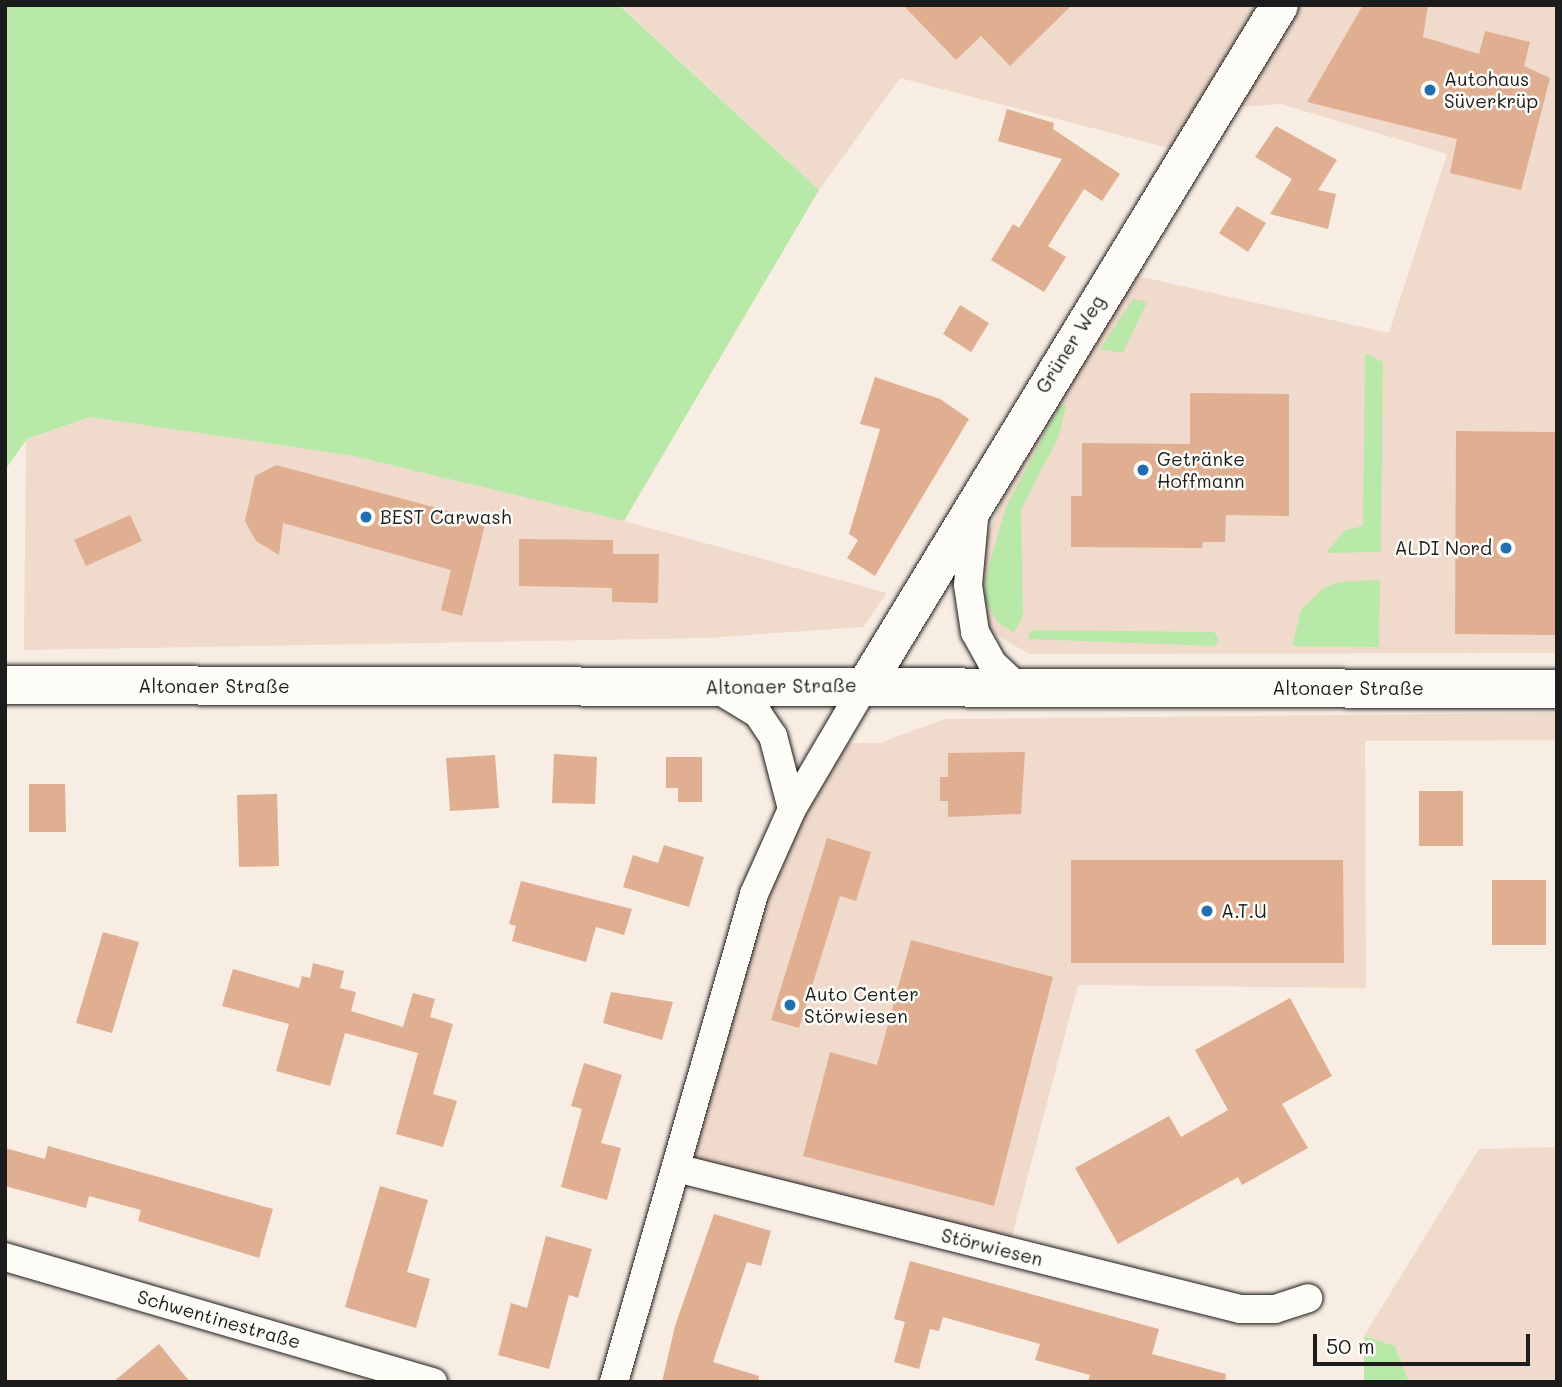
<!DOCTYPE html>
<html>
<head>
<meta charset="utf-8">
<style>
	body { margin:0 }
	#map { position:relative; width:1562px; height:1387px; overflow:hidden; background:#f7ede3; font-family:Mali,sans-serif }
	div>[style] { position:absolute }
	.built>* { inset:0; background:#f0dacb }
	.green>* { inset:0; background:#b9e9a9 }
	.building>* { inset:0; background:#e0af92 }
	.roads { filter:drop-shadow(0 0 2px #1c1c1c) drop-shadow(0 0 2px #1c1c1c) }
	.minor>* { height:28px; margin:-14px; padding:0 14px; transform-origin:14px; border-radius:14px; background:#fdfcf7 }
	.tertiary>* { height:37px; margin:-18.5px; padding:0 18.5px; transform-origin:18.5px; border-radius:18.5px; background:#fdfcf7 }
	.secondary>* { height:38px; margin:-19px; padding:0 19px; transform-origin:19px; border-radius:19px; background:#fdfcf7 }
	.dots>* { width:19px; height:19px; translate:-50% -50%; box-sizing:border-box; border:4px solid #fdfcf7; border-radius:50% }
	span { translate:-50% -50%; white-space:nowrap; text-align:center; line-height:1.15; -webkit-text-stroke:5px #fdfcf7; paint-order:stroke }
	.poi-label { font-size:19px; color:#1c1c1c }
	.left { translate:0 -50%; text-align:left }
	.right { translate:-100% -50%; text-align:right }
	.street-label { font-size:19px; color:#1c1c1c }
	.frame { position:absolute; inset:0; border:7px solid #1c1c1c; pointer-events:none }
	.scale { position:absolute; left:1313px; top:1334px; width:217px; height:32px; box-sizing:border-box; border:4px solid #1c1c1c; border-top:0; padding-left:9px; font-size:21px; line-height:24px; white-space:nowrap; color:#1c1c1c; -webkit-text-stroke:5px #fdfcf7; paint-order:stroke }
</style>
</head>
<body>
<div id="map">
	<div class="built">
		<div style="clip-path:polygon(620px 5px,1260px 5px,1173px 149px,900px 78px,819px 190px)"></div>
		<div style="clip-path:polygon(1290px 5px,1557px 5px,1557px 653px,1029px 654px,992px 632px,975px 632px,968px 585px,1000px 504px,1129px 274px,1389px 333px,1447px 154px,1281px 104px,1226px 108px)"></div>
		<div style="clip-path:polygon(90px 417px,353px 456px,624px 521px,887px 593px,863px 627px,707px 638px,24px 650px,26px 440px)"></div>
		<div style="clip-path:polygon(1557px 713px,1557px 740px,1365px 741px,1366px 988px,1078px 985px,1008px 1251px,676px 1168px,754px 894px,832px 743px,880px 743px,945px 719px)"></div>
		<div style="clip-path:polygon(1557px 1147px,1557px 1382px,1409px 1382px,1395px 1346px,1364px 1336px,1479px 1149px)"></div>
	</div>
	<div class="green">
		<div style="clip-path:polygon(5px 5px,619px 5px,819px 190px,624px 521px,353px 456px,90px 417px,27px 439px,5px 470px)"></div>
		<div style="clip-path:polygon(1133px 299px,1147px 302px,1123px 353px,1100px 349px)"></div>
		<div style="clip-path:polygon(1365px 353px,1383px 362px,1381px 552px,1326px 553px,1345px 530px,1363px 526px)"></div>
		<div style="clip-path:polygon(1060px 404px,1066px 406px,1058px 438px,1021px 509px,1023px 616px,1014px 633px,997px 622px,984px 598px,986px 576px,1006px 507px)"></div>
		<div style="clip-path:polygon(1380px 580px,1379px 647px,1292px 646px,1301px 610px,1322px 589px,1337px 582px)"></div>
		<div style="clip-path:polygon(1031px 630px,1214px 632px,1219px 640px,1214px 646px,1028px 639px)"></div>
		<div style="clip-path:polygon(1364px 1336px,1395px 1346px,1409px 1382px,1364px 1382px)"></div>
	</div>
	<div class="building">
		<div style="clip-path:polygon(903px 5px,1072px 5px,1010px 66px,981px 36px,956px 60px)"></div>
		<div style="clip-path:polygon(1363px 5px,1428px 5px,1423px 37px,1479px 54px,1485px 31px,1530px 42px,1524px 66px,1550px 78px,1521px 190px,1450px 173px,1457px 139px,1307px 102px)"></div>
		<div style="clip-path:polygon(1007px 109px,1054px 123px,1053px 129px,1120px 174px,1102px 201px,1084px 189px,1048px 246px,1066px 257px,1044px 292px,991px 260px,1013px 224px,1019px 228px,1062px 159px,998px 141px)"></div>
		<div style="clip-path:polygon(1276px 126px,1337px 160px,1318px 190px,1336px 194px,1328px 229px,1270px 214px,1292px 179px,1255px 157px)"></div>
		<div style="clip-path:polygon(1237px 206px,1266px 223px,1248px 252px,1219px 233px)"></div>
		<div style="clip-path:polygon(960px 305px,989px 323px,971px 352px,943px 334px)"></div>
		<div style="clip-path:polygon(875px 377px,940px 399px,969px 419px,875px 576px,847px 558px,858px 540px,849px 534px,880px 429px,860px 424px)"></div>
		<div style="clip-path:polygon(1190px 393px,1289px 394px,1289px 516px,1226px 515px,1225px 542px,1203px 542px,1202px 548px,1071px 547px,1071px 496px,1082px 496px,1082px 443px,1190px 444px)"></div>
		<div style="clip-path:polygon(1456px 431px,1557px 432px,1557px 635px,1455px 634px)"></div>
		<div style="clip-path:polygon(276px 465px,486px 521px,462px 616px,441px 610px,451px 570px,283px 523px,279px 555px,256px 541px,245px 521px,255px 476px)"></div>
		<div style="clip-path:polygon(130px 515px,142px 541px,86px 566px,74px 540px)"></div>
		<div style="clip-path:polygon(519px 539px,613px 540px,613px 554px,659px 554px,658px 603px,612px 602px,612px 588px,519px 586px)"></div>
		<div style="clip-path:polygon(1025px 752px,1021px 814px,948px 817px,948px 801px,940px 801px,940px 777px,948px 777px,948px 753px)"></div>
		<div style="clip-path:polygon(554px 754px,597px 757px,595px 804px,552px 803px)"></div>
		<div style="clip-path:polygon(495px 755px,499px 808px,450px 811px,446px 758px)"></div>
		<div style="clip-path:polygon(666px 757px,702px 757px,702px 802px,678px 802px,678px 788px,666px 788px)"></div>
		<div style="clip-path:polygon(29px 784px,65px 784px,66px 832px,29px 832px)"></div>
		<div style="clip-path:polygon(1419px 791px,1463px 791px,1463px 846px,1419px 846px)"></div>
		<div style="clip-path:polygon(277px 794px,279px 866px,239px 867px,237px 795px)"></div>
		<div style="clip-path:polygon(827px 838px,871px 852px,856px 901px,840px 896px,799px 1028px,771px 1020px)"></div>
		<div style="clip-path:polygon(664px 845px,704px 857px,689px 907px,623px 887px,633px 855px,658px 863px)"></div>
		<div style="clip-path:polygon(1071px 860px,1343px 860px,1344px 963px,1071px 963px)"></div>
		<div style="clip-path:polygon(1492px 880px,1546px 880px,1546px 945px,1492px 945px)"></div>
		<div style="clip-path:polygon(521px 881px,632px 909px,624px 935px,596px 927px,586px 962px,512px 941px,516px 926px,509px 924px)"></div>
		<div style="clip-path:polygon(103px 932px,139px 942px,112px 1033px,76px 1023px)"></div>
		<div style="clip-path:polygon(911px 940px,1053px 977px,994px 1206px,803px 1156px,830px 1052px,877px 1065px)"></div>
		<div style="clip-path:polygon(313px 963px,344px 971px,340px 988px,356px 992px,351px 1011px,403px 1027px,413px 993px,435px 999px,430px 1017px,453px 1024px,433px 1094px,457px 1101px,443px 1147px,396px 1134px,418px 1053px,345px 1033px,330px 1086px,276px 1071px,289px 1024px,222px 1006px,233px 969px,299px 988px,302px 976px,310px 978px)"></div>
		<div style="clip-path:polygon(611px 992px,673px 1002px,662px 1040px,603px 1023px)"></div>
		<div style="clip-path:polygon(1290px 998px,1332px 1076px,1282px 1104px,1308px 1148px,1242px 1185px,1238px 1177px,1118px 1244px,1075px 1168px,1169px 1116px,1181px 1137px,1228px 1110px,1195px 1050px)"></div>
		<div style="clip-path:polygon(584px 1063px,622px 1075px,601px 1143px,621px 1148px,607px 1200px,561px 1187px,582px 1109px,571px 1106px)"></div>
		<div style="clip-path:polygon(48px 1146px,273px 1209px,259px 1258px,138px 1221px,141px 1210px,89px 1196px,86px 1208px,5px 1186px,5px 1148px,45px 1159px)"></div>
		<div style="clip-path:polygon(380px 1186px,428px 1200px,407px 1272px,430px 1279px,416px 1328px,345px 1307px)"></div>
		<div style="clip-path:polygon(714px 1214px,771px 1231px,761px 1266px,747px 1262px,713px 1362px,759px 1376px,758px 1382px,662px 1382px,675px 1326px)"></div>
		<div style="clip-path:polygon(546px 1236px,592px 1249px,578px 1298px,569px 1295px,549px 1369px,498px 1355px,511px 1303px,527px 1308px)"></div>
		<div style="clip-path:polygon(910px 1261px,1159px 1329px,1152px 1354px,1226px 1374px,1225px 1382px,1088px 1382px,1090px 1375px,1035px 1360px,1040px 1344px,943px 1317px,939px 1331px,930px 1329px,919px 1369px,894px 1362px,905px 1322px,894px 1319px)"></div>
		<div style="clip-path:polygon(159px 1344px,190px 1382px,113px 1382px)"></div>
	</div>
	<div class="roads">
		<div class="minor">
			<div style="left:975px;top:508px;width:77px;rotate:95.2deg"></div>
			<div style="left:968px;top:585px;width:48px;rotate:81.5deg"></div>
			<div style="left:975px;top:632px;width:35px;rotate:61deg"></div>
			<div style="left:992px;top:663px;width:37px;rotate:43deg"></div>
			<div style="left:714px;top:687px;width:52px;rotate:31.5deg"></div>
			<div style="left:758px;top:714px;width:27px;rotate:56deg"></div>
			<div style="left:773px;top:736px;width:75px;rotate:75.4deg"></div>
			<div style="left:676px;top:1168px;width:581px;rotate:14.04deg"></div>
			<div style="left:1240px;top:1309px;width:35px"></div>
			<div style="left:1275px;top:1309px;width:35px;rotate:-18deg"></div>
			<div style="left:5px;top:1257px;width:446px;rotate:16.3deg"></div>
			<div style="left:614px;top:1382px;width:508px;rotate:-73.99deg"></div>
			<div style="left:754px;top:894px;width:93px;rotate:-65.9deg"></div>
			<div style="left:792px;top:809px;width:144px;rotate:-59.5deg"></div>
		</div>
		<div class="tertiary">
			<div style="left:865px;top:685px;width:796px;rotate:-58.67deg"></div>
		</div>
		<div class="secondary">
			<div style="left:5px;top:685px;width:1552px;rotate:0.15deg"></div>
		</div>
	</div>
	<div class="dots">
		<div style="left:1430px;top:90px;background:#1f6fb2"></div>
		<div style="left:1143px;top:470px;background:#1f6fb2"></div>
		<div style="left:366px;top:517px;background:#1f6fb2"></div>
		<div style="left:1506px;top:548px;background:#1f6fb2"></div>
		<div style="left:1207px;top:911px;background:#1f6fb2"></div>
		<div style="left:790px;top:1005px;background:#1f6fb2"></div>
	</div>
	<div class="poi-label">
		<span class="left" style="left:1444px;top:90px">Autohaus<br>Süverkrüp</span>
		<span class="left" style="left:1157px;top:470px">Getränke<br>Hoffmann</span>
		<span class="left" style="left:380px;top:517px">BEST Carwash</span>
		<span class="right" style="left:1492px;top:548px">ALDI Nord</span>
		<span class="left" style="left:1221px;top:911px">A.T.U</span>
		<span class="left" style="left:804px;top:1005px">Auto Center<br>Störwiesen</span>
	</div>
	<div class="street-label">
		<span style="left:1070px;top:344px;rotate:-58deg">Grüner Weg</span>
		<span style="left:214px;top:686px">Altonaer Straße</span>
		<span style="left:781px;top:686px;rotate:-1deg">Altonaer Straße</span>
		<span style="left:1348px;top:688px">Altonaer Straße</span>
		<span style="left:992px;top:1247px;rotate:14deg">Störwiesen</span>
		<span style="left:219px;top:1319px;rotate:16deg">Schwentinestraße</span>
	</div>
	<div class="frame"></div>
	<div class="scale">50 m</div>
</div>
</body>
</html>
